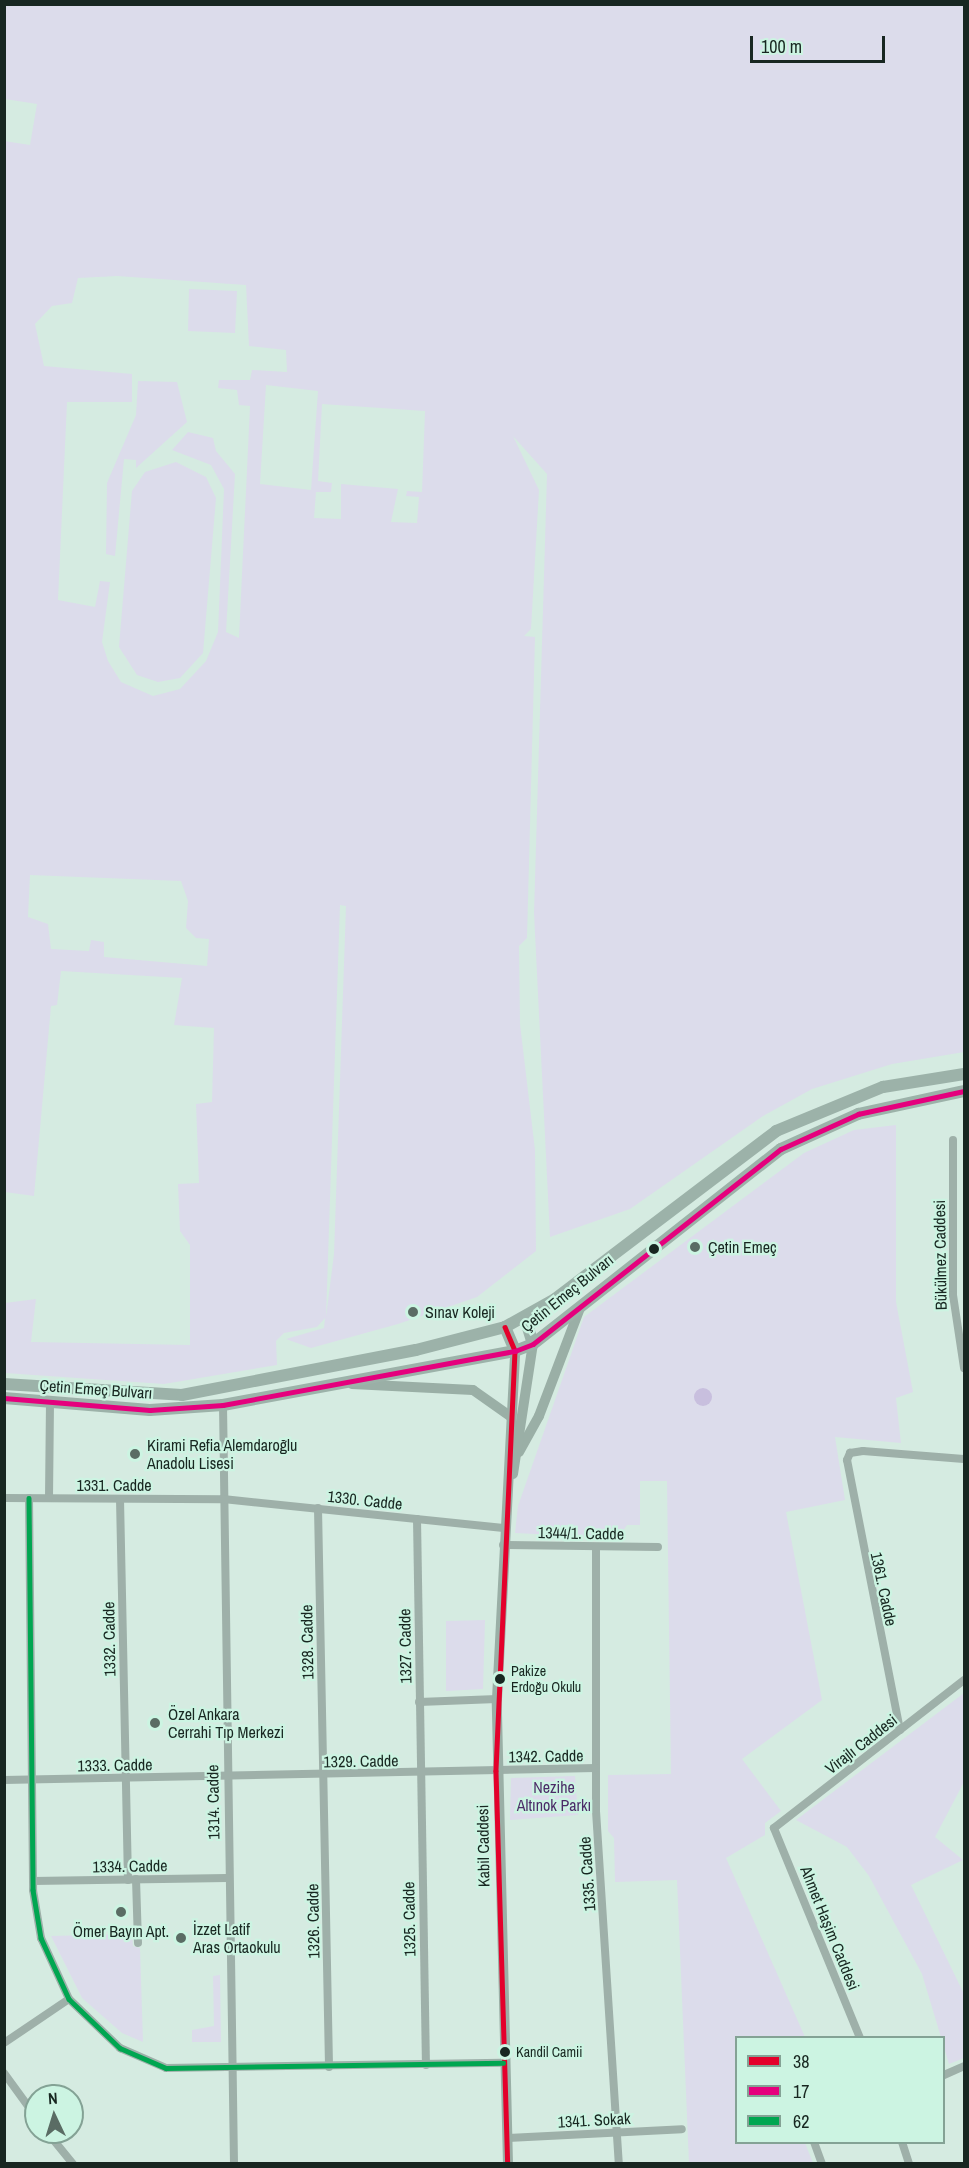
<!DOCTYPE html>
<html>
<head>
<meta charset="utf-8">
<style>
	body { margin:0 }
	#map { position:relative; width:969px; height:2168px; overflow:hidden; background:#d5ebe1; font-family:"Archivo Narrow",sans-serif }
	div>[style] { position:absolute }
	.green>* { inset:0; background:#dcdceb }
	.water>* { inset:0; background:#c8bfde }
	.round { border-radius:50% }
	.minor>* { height:8px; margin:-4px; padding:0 4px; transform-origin:4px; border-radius:4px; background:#9eb0a9 }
	.secondary>* { height:10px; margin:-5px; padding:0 5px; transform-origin:5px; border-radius:5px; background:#9aafa6 }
	.primary>* { height:12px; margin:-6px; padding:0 6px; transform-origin:6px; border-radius:6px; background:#9cb2a9 }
	.bus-1>* { height:4.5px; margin:-2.25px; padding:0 2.25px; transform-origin:2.25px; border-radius:2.25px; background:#e4002b }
	.bus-2>* { height:4.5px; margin:-2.25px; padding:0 2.25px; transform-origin:2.25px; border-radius:2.25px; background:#e5007d }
	.bus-3>* { height:4.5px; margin:-2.25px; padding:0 2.25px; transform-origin:2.25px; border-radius:2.25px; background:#00a651 }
	.dots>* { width:16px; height:16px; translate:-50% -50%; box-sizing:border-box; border:3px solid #ccf4e2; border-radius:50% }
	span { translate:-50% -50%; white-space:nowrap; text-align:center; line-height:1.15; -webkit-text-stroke:4.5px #ccf4e2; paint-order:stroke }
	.bus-label { font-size:14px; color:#182721 }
	.left { translate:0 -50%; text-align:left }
	.poi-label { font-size:16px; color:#182721 }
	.street-label { font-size:16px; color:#182721 }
	.park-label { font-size:16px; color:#4b2b67 }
	.frame { position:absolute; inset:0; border:6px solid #182721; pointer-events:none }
	.legend { position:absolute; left:735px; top:2036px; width:210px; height:108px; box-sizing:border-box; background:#ccf4e2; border:2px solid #84a295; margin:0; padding:8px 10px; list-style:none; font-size:18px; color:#182721 }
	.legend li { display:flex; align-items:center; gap:12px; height:30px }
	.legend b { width:30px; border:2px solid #84a295 }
	.north { position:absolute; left:24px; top:2084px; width:60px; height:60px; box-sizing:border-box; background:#ccf4e2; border:2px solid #84a295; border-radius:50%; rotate:356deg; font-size:16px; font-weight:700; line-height:24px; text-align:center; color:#182721 }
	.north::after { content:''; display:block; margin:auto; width:21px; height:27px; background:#5a6c64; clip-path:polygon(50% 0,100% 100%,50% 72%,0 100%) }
	.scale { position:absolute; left:750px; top:36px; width:135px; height:27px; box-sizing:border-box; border:3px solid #182721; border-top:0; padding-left:8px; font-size:18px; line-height:21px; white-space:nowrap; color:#182721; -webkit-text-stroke:4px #ccf4e2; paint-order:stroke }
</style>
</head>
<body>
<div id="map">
	<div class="green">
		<div style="clip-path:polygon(evenodd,4px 5px,964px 5px,964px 1052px,892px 1064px,812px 1089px,763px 1116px,630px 1209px,550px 1237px,534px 913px,547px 474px,513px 436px,539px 490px,531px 629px,524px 636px,535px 637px,527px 938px,519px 946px,520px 1024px,535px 1150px,536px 1251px,477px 1297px,398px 1324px,311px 1348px,286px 1339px,324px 1328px,325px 1318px,317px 1327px,284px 1333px,276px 1341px,277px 1365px,164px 1384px,5px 1373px,5px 1303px,36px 1299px,31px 1342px,190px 1345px,190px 1245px,180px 1231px,178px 1184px,199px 1183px,196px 1104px,212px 1102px,214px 1028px,174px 1025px,182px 978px,61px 971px,57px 1005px,51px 1006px,34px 1196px,5px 1192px,4px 141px,30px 145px,37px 104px,5px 99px,4px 5px,117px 276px,246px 285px,249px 346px,286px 350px,287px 372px,252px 370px,250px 380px,219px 380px,218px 388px,237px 390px,239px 405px,250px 406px,239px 638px,226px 632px,235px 474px,216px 451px,213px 438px,188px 432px,172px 450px,211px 465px,224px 489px,218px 632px,206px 661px,180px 689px,153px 696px,121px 682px,108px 661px,102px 642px,110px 582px,100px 581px,95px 607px,58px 600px,67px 402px,132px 402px,132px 374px,44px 366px,35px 324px,52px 306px,72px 303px,78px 278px,117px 276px,4px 5px,266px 385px,318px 391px,311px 490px,260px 484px,266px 385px,4px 5px,322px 404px,425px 411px,422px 492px,407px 491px,406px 496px,419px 497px,417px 523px,391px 522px,398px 489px,341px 484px,341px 519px,314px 518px,316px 492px,331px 492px,332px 483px,318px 481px,322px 404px,4px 5px,30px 875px,181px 881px,188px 901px,186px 928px,196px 938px,209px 939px,207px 966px,104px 957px,104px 942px,91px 940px,89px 951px,51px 949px,48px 924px,28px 917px,30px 875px,4px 5px,340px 905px,346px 906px,334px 1254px,326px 1317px,340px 905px)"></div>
		<div style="clip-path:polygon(189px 289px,237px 291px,235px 333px,188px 331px)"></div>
		<div style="clip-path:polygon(138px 381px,177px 382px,187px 422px,136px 468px,136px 460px,124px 459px,115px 556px,106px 554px,107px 483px,136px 415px)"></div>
		<div style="clip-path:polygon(176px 462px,206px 477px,216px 498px,203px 653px,180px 678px,158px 682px,137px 675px,119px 647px,132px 491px,145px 472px)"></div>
		<div style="clip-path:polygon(896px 1125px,896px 1302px,913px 1392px,896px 1398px,901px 1443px,835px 1437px,845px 1500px,786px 1512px,822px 1700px,742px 1759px,781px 1811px,765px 1823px,765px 1835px,726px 1858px,805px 2037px,736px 2038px,736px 2142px,805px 2143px,813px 2163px,689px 2163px,677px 1880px,615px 1882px,614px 1838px,608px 1831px,608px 1775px,671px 1774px,667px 1481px,640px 1481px,640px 1525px,627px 1525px,618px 1538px,515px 1533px,518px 1506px,584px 1317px,804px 1153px,854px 1130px)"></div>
		<div style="clip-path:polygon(485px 1620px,483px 1689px,446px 1691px,446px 1621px)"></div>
		<div style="clip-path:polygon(964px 1693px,964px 1782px,935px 1837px,963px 1860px,911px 1885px,964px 1994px,964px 2058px,949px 2064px,922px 1974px,869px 1876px,847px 1847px,796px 1820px)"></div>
		<div style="clip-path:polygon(575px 1776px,578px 1815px,510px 1820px,511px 1778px)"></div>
		<div style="clip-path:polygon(132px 1934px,133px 1946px,140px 1948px,143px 2042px,122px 2033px,82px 1998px,51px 1936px)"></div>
		<div style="clip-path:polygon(220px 1975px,221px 2042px,192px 2042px,192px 2030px,214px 2026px,213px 1976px)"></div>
	</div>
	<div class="water">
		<div class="round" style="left:694px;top:1388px;width:18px;height:18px"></div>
	</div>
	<div class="minor">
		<div style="left:953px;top:1140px;width:155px;rotate:90deg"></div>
		<div style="left:953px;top:1295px;width:74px;rotate:81.4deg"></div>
		<div style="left:223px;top:1405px;width:759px;rotate:89.17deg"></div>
		<div style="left:4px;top:1498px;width:219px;rotate:0.3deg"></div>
		<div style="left:223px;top:1499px;width:282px;rotate:5.9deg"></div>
		<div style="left:29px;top:1498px;width:392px;rotate:89.4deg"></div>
		<div style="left:33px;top:1890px;width:49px;rotate:80.5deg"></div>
		<div style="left:41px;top:1938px;width:67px;rotate:65.3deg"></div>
		<div style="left:69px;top:1999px;width:71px;rotate:43.9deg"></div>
		<div style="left:120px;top:2048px;width:50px;rotate:23.5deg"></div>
		<div style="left:166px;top:2068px;width:337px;rotate:-0.9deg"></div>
		<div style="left:49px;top:1498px;width:95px;rotate:-89.4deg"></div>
		<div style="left:120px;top:1499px;width:381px;rotate:88.8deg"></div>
		<div style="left:318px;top:1508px;width:559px;rotate:88.87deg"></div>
		<div style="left:417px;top:1519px;width:546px;rotate:89.06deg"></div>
		<div style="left:503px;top:1545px;width:155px;rotate:0.7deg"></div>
		<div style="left:596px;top:1547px;width:264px;rotate:90deg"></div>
		<div style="left:596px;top:1811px;width:354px;rotate:86.3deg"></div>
		<div style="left:419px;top:1702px;width:78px;rotate:-2.2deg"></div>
		<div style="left:900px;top:1730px;width:275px;rotate:-101.1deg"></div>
		<div style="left:847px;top:1460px;width:8px;rotate:-67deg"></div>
		<div style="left:850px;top:1453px;width:13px;rotate:-9deg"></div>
		<div style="left:863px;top:1451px;width:101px;rotate:4.5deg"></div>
		<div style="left:4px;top:1780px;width:592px;rotate:-1.16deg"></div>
		<div style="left:136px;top:1879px;width:64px;rotate:88.2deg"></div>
		<div style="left:33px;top:1881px;width:194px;rotate:-0.9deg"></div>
		<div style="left:860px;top:2038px;width:227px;rotate:-112.3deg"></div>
		<div style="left:774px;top:1828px;width:241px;rotate:-37.9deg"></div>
		<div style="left:4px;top:2043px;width:78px;rotate:-34.1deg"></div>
		<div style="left:4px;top:2073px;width:54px;rotate:54deg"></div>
		<div style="left:944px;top:2075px;width:22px;rotate:-24deg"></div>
		<div style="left:47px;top:2132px;width:41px;rotate:50.9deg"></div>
		<div style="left:507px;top:2138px;width:175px;rotate:-2.9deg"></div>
		<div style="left:814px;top:2142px;width:23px;rotate:70deg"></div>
		<div style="left:902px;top:2142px;width:23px;rotate:72deg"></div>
	</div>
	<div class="secondary">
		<div style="left:352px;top:1384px;width:121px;rotate:2.8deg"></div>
		<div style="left:473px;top:1390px;width:45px;rotate:35.1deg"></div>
		<div style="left:519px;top:1452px;width:41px;rotate:-60.9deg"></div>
		<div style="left:539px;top:1416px;width:116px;rotate:-69.2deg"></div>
		<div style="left:513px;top:1474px;width:132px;rotate:-81.3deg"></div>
		<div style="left:508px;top:2164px;width:465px;rotate:-91.4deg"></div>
		<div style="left:497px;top:1699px;width:348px;rotate:-87deg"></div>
	</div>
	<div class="primary">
		<div style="left:525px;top:1318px;width:27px;rotate:73deg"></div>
		<div style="left:505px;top:1327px;width:26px;rotate:67deg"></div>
		<div style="left:4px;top:1384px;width:178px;rotate:3.5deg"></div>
		<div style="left:182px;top:1395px;width:238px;rotate:-10.9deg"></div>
		<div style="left:416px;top:1350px;width:92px;rotate:-14.5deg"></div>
		<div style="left:505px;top:1327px;width:57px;rotate:-29.2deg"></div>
		<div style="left:555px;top:1299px;width:278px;rotate:-37.2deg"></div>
		<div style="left:776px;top:1131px;width:116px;rotate:-22.4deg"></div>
		<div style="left:883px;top:1087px;width:82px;rotate:-9.1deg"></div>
		<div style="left:4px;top:1398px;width:146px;rotate:4.7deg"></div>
		<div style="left:150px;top:1410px;width:73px;rotate:-3.9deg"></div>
		<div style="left:223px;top:1405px;width:297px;rotate:-10.5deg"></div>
		<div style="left:515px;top:1351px;width:19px;rotate:-21deg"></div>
		<div style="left:533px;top:1344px;width:315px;rotate:-38.2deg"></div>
		<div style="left:781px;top:1149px;width:85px;rotate:-24.4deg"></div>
		<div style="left:858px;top:1114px;width:108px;rotate:-12.2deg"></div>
	</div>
	<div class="bus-1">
		<div style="left:505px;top:1327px;width:26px;rotate:67deg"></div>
		<div style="left:515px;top:1351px;width:420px;rotate:92.6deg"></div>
		<div style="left:496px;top:1771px;width:393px;rotate:88.3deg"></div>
	</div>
	<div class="bus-2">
		<div style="left:4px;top:1398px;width:146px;rotate:4.7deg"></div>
		<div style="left:150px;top:1410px;width:73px;rotate:-3.9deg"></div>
		<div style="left:223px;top:1405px;width:297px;rotate:-10.5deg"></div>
		<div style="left:515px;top:1351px;width:19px;rotate:-21deg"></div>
		<div style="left:533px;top:1344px;width:315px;rotate:-38.2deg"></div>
		<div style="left:781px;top:1149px;width:85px;rotate:-24.4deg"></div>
		<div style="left:858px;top:1114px;width:108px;rotate:-12.2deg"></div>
	</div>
	<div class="bus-3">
		<div style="left:29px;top:1498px;width:392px;rotate:89.4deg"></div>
		<div style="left:33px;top:1890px;width:49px;rotate:80.5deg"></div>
		<div style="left:41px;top:1938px;width:67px;rotate:65.3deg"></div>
		<div style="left:69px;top:1999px;width:71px;rotate:43.9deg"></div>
		<div style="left:120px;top:2048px;width:50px;rotate:23.5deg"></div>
		<div style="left:166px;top:2068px;width:337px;rotate:-0.9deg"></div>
	</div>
	<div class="dots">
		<div style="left:695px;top:1247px;background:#5a6c64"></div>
		<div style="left:654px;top:1249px;background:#182721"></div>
		<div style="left:413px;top:1312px;background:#5a6c64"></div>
		<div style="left:135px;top:1454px;background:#5a6c64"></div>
		<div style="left:500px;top:1679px;background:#182721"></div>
		<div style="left:155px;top:1723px;background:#5a6c64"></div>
		<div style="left:121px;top:1912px;background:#5a6c64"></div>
		<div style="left:181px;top:1938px;background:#5a6c64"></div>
		<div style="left:505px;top:2052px;background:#182721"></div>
	</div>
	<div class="bus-label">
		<span class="left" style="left:511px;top:1679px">Pakize<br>Erdoğu Okulu</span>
		<span class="left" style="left:516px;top:2052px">Kandil Camii</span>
	</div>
	<div class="poi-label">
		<span class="left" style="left:708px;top:1247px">Çetin Emeç</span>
		<span class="left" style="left:425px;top:1312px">Sınav Koleji</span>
		<span class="left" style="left:147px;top:1454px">Kirami Refia Alemdaroğlu<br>Anadolu Lisesi</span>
		<span class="left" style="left:168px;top:1723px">Özel Ankara<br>Cerrahi Tıp Merkezi</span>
		<span class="left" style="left:193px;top:1938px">İzzet Latif<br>Aras Ortaokulu</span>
		<span style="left:121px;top:1931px">Ömer Bayın Apt.</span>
	</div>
	<div class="street-label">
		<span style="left:940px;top:1255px;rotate:-91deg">Bükülmez Caddesi</span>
		<span style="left:567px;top:1293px;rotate:-39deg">Çetin Emeç Bulvarı</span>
		<span style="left:96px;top:1389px;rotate:4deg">Çetin Emeç Bulvarı</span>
		<span style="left:114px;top:1485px">1331. Cadde</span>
		<span style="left:365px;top:1500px;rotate:6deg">1330. Cadde</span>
		<span style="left:581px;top:1533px;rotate:1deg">1344/1. Cadde</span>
		<span style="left:884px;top:1589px;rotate:78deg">1361. Cadde</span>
		<span style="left:109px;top:1639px;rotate:-91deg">1332. Cadde</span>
		<span style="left:307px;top:1642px;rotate:-91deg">1328. Cadde</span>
		<span style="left:405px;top:1646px;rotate:-91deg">1327. Cadde</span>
		<span style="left:861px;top:1744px;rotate:-38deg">Virajlı Caddesi</span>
		<span style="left:546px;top:1756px;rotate:-1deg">1342. Cadde</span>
		<span style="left:361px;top:1761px;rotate:-1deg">1329. Cadde</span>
		<span style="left:115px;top:1765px;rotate:-1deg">1333. Cadde</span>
		<span style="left:213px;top:1802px;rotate:-91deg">1314. Cadde</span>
		<span style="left:483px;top:1846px;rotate:-91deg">Kabil Caddesi</span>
		<span style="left:130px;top:1866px;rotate:-1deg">1334. Cadde</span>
		<span style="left:587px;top:1874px;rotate:-94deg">1335. Cadde</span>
		<span style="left:409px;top:1919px;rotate:-91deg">1325. Cadde</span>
		<span style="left:313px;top:1921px;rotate:-91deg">1326. Cadde</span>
		<span style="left:830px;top:1928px;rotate:68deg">Ahmet Haşim Caddesi</span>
		<span style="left:594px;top:2120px;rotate:-3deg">1341. Sokak</span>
	</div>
	<div class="park-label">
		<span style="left:554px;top:1796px">Nezihe<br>Altınok Parkı</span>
	</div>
	<div class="frame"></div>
	<ul class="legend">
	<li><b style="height:8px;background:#e4002b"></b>38</li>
	<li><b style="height:8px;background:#e5007d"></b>17</li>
	<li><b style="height:8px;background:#00a651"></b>62</li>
	</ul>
	<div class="north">N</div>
	<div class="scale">100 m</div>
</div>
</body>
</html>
